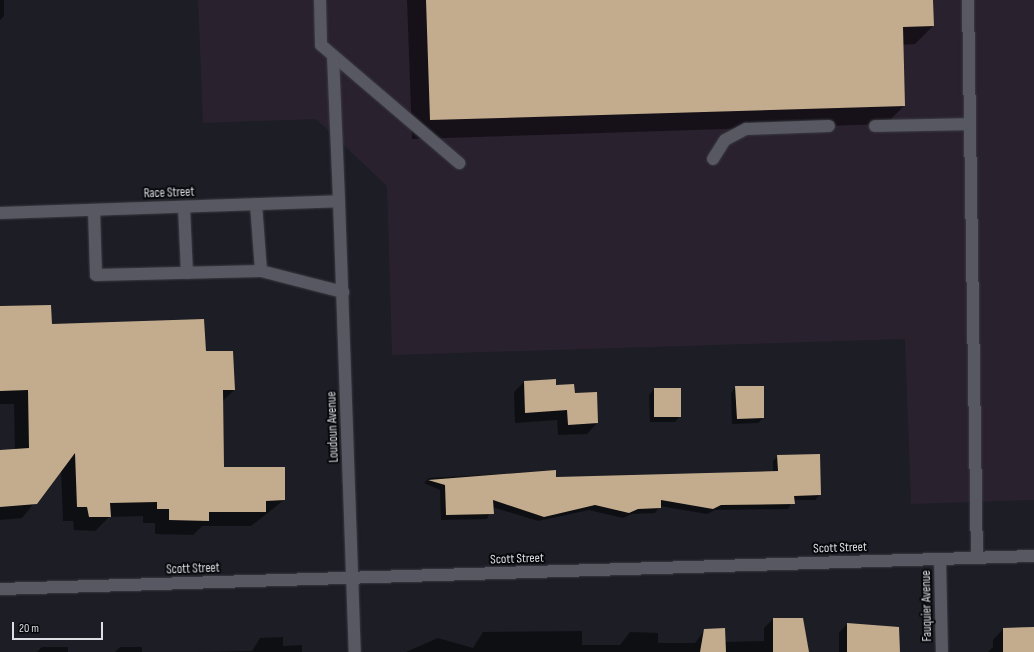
<!DOCTYPE html>
<html>
<head>
<meta charset="utf-8">
<style>
	body { margin:0 }
	#map { position:relative; width:1034px; height:652px; overflow:hidden; background:#1c1d25; font-family:"Sofia Sans Condensed",sans-serif }
	div>[style] { position:absolute }
	.commercial>* { inset:0; background:#2a212f }
	.shadow>* { inset:0; background:#0007 }
	.building>* { inset:0; background:#c3ac8d }
	.roads { filter:drop-shadow(0 0 1px #3a3b41) drop-shadow(0 0 1px #3a3b41) }
	.lane>* { height:12px; margin:-6px; padding:0 6px; transform-origin:6px; border-radius:6px; background:#575862 }
	.street>* { height:12px; margin:-6px; padding:0 6px; transform-origin:6px; border-radius:6px; background:#575862 }
	span { translate:-50% -50%; white-space:nowrap; text-align:center; line-height:1.15; -webkit-text-stroke:4px #07080b; paint-order:stroke }
	.street-label { font-size:13px; color:#dddee4 }
	.scale { position:absolute; left:12px; top:622px; width:91px; height:18px; box-sizing:border-box; border:2px solid #dddee4; border-top:0; padding-left:5px; font-size:12px; line-height:14px; white-space:nowrap; color:#dddee4; -webkit-text-stroke:3px #07080b; paint-order:stroke }
</style>
</head>
<body>
<div id="map">
	<div class="commercial">
		<div style="clip-path:polygon(198px 0,1034px 0,1034px 500px,911px 504px,905px 339px,392px 355px,387px 186px,316px 119px,203px 123px)"></div>
	</div>
	<div class="shadow">
		<div style="clip-path:polygon(0 0,4px 0,4px 16px,0 20px)"></div>
		<div style="clip-path:polygon(407px 0,932px 0,933px 26px,915px 44px,902px 45px,904px 106px,886px 124px,412px 139px)"></div>
		<div style="clip-path:polygon(0 307px,51px 325px,205px 352px,234px 390px,222px 402px,223px 468px,284px 500px,251px 526px,202px 526px,193px 535px,155px 534px,155px 523px,143px 523px,143px 516px,109px 517px,95px 531px,74px 530px,73px 521px,63px 521px,61px 470px,22px 518px,0 520px,0 451px,15px 450px,14px 404px,0 404px)"></div>
		<div style="clip-path:polygon(524px 382px,555px 386px,597px 423px,587px 434px,558px 435px,557px 420px,515px 423px,514px 392px)"></div>
		<div style="clip-path:polygon(736px 387px,763px 418px,758px 423px,732px 424px,731px 393px)"></div>
		<div style="clip-path:polygon(654px 389px,680px 416px,675px 422px,650px 422px,649px 395px)"></div>
		<div style="clip-path:polygon(778px 456px,820px 494px,815px 500px,793px 500px,788px 509px,715px 510px,707px 514px,660px 506px,655px 513px,632px 514px,623px 518px,589px 510px,538px 521px,492px 507px,487px 519px,441px 520px,440px 490px,424px 483px,429px 478px,555px 471px,555px 478px,773px 472px,773px 461px)"></div>
		<div style="clip-path:polygon(773px 619px,808px 652px,406px 652px,438px 638px,473px 648px,483px 632px,582px 631px,582px 645px,620px 645px,630px 632px,658px 633px,658px 643px,695px 643px,705px 630px,725px 642px,764px 641px,764px 628px)"></div>
		<div style="clip-path:polygon(847px 624px,899px 652px,839px 652px,839px 633px)"></div>
		<div style="clip-path:polygon(1003px 629px,1034px 630px,1034px 652px,988px 652px,993px 647px,993px 640px)"></div>
		<div style="clip-path:polygon(283px 637px,283px 646px,302px 645px,302px 652px,196px 652px,252px 651px,260px 638px)"></div>
		<div style="clip-path:polygon(42px 647px,68px 647px,68px 652px,37px 652px)"></div>
		<div style="clip-path:polygon(120px 647px,142px 647px,142px 652px,115px 652px)"></div>
	</div>
	<div class="building">
		<div style="clip-path:polygon(426px 0,933px 0,934px 26px,903px 27px,905px 106px,430px 120px)"></div>
		<div style="clip-path:polygon(51px 305px,52px 324px,204px 319px,206px 351px,233px 351px,235px 390px,223px 390px,224px 467px,285px 467px,285px 500px,266px 501px,266px 512px,209px 512px,209px 521px,169px 520px,169px 509px,157px 509px,157px 502px,110px 503px,111px 517px,89px 517px,87px 507px,77px 507px,75px 453px,37px 504px,0 507px,0 450px,29px 448px,28px 390px,0 391px,0 306px)"></div>
		<div style="clip-path:polygon(556px 379px,556px 385px,574px 384px,575px 393px,597px 392px,598px 423px,568px 425px,567px 410px,525px 413px,524px 381px)"></div>
		<div style="clip-path:polygon(735px 386px,764px 386px,764px 418px,737px 419px)"></div>
		<div style="clip-path:polygon(654px 388px,681px 388px,681px 417px,654px 417px)"></div>
		<div style="clip-path:polygon(820px 454px,821px 495px,794px 496px,795px 504px,721px 505px,713px 509px,661px 500px,661px 508px,638px 509px,629px 513px,595px 505px,544px 517px,493px 500px,494px 514px,446px 515px,445px 485px,428px 480px,556px 470px,556px 477px,778px 471px,777px 455px)"></div>
		<div style="clip-path:polygon(773px 618px,803px 618px,809px 652px,773px 652px)"></div>
		<div style="clip-path:polygon(847px 623px,899px 627px,900px 652px,847px 652px)"></div>
		<div style="clip-path:polygon(1034px 627px,1034px 652px,1003px 652px,1003px 628px)"></div>
		<div style="clip-path:polygon(725px 628px,726px 652px,700px 652px,704px 629px)"></div>
	</div>
	<div class="roads">
		<div class="lane">
			<div style="left:320px;top:0;width:45px;rotate:88.7deg"></div>
			<div style="left:321px;top:45px;width:182px;rotate:40.5deg"></div>
			<div style="left:968px;top:0;width:558px;rotate:89.08deg"></div>
			<div style="left:333px;top:56px;width:145px;rotate:87.6deg"></div>
			<div style="left:875px;top:126px;width:95px;rotate:-1.2deg"></div>
			<div style="left:713px;top:159px;width:22px;rotate:-58deg"></div>
			<div style="left:725px;top:140px;width:24px;rotate:-28deg"></div>
			<div style="left:746px;top:129px;width:83px;rotate:-2.1deg"></div>
			<div style="left:256px;top:204px;width:67px;rotate:85.7deg"></div>
			<div style="left:184px;top:207px;width:66px;rotate:87.4deg"></div>
			<div style="left:94px;top:210px;width:65px;rotate:88.2deg"></div>
			<div style="left:96px;top:275px;width:165px;rotate:-1.4deg"></div>
			<div style="left:261px;top:271px;width:85px;rotate:14.4deg"></div>
		</div>
		<div class="street">
			<div style="left:0;top:213px;width:339px;rotate:-2deg"></div>
			<div style="left:339px;top:201px;width:451px;rotate:88deg"></div>
			<div style="left:940px;top:559px;width:93px;rotate:88.8deg"></div>
			<div style="left:0;top:589px;width:1035px;rotate:-1.83deg"></div>
		</div>
	</div>
	<div class="street-label">
		<span style="left:169px;top:193px;rotate:-2deg">Race Street</span>
		<span style="left:333px;top:427px;rotate:-92deg">Loudoun Avenue</span>
		<span style="left:840px;top:548px;rotate:-2deg">Scott Street</span>
		<span style="left:517px;top:559px;rotate:-2deg">Scott Street</span>
		<span style="left:193px;top:569px;rotate:-2deg">Scott Street</span>
		<span style="left:927px;top:606px;rotate:-91deg">Fauquier Avenue</span>
	</div>
	<div class="scale">20 m</div>
</div>
</body>
</html>
